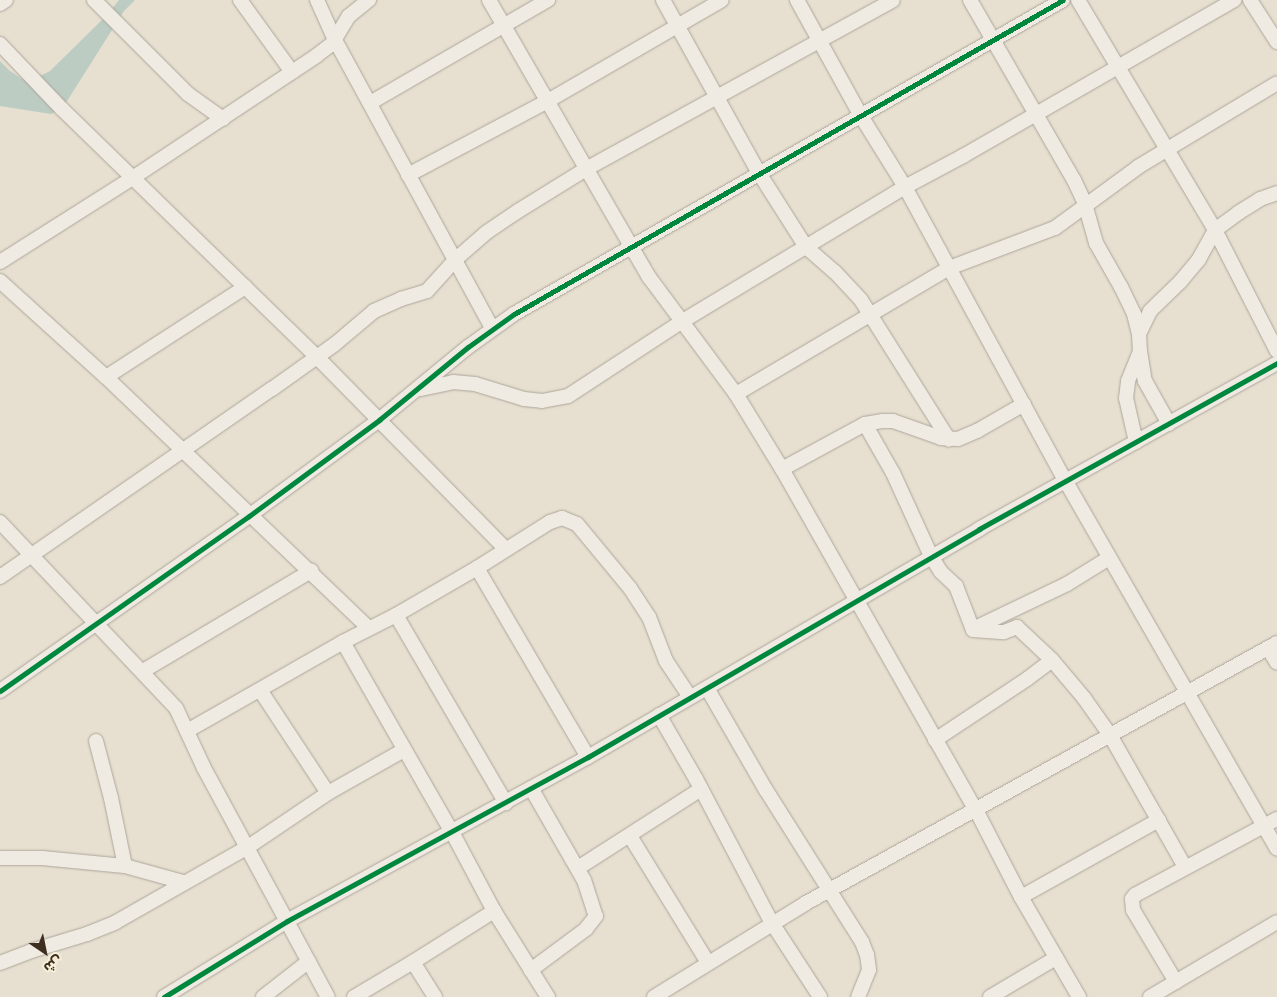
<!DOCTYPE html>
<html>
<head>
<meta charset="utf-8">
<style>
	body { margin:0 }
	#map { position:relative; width:1277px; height:997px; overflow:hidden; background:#e7e0d1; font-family:"Playfair Display","Noto Sans Arabic",serif }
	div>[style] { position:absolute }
	.water>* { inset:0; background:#bcccc2 }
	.roads { filter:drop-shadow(0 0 1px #ada599) drop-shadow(0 0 1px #ada599) }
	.minor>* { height:14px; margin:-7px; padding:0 7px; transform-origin:7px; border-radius:7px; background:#efebe3 }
	.cycleway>* { height:5px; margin:-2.5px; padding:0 2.5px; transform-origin:2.5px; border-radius:2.5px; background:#00873e }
	span { translate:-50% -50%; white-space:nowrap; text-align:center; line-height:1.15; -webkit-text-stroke:4px #f7eed8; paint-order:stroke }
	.north { position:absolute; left:20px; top:927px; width:50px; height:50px; -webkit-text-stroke:4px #f7eed8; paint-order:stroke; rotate:146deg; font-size:14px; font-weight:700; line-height:20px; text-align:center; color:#3d2e20 }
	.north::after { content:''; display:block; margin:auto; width:18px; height:22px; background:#3d2e20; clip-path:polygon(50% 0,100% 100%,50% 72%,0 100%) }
</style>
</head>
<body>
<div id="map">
	<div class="water">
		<div style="clip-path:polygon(119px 0,135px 0,124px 11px,62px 109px,51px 114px,0 106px,0 61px,10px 71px,22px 79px,34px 79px,50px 71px,108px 14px)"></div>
	</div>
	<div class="roads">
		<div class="minor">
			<div style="left:94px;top:0;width:133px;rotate:45deg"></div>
			<div style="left:188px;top:94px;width:43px;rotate:35.5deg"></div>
			<div style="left:240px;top:0;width:89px;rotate:54.2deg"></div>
			<div style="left:317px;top:0;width:44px;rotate:65.8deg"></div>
			<div style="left:335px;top:40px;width:328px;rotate:61.4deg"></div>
			<div style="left:489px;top:0;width:320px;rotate:60deg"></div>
			<div style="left:649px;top:277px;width:146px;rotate:53.4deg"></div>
			<div style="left:736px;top:394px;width:88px;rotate:58.5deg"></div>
			<div style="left:782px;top:469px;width:392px;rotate:60.4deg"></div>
			<div style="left:976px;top:810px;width:98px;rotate:62.7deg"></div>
			<div style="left:1021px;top:897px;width:116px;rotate:59.9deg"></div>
			<div style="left:663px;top:0;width:198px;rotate:61deg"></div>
			<div style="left:759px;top:173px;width:88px;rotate:57.6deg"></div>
			<div style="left:806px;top:247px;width:38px;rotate:41deg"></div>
			<div style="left:835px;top:272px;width:38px;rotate:47deg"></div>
			<div style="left:861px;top:300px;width:165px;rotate:57.8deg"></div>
			<div style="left:797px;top:0;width:132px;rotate:61.1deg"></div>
			<div style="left:861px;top:116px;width:84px;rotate:58.2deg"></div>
			<div style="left:905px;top:187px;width:334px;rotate:61.4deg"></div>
			<div style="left:1065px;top:480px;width:425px;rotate:60.1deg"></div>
			<div style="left:970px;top:0;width:208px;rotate:60deg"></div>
			<div style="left:1074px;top:180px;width:26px;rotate:65deg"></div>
			<div style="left:1085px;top:204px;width:41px;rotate:74.2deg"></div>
			<div style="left:1096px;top:243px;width:51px;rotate:60.4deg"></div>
			<div style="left:1121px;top:287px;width:30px;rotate:64deg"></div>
			<div style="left:1134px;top:314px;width:21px;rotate:76deg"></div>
			<div style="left:1139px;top:334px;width:17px;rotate:87deg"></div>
			<div style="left:1140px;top:351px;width:30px;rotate:81deg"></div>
			<div style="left:1145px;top:381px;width:49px;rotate:60.8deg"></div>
			<div style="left:1078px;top:0;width:268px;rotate:59.2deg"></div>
			<div style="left:1215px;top:230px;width:136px;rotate:62.9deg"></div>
			<div style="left:1250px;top:0;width:50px;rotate:57.3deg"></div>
			<div style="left:0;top:4px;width:7px;rotate:-34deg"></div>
			<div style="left:0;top:44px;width:90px;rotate:46.4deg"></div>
			<div style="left:62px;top:109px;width:356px;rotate:44.2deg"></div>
			<div style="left:317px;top:357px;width:269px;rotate:45.5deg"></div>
			<div style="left:370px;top:103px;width:206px;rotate:-30.1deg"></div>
			<div style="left:408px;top:175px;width:156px;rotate:-27.9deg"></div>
			<div style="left:546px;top:102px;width:203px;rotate:-30.1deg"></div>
			<div style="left:0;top:262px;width:159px;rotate:-32.4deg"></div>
			<div style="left:134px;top:177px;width:219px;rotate:-33.6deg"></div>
			<div style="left:316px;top:56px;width:20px;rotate:-37deg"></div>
			<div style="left:332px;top:44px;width:33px;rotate:-59deg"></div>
			<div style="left:349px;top:16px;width:26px;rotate:-39deg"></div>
			<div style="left:0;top:281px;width:143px;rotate:42.2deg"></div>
			<div style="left:106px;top:377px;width:364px;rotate:43.7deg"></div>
			<div style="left:1139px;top:334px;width:25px;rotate:-64deg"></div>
			<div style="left:1150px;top:311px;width:42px;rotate:-44deg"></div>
			<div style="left:1180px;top:282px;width:30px;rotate:-50deg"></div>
			<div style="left:1199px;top:259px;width:33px;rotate:-61deg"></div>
			<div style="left:1215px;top:230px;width:29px;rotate:-36deg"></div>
			<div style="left:1238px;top:213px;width:26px;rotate:-32deg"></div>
			<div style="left:1260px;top:199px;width:18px;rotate:-19deg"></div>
			<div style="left:106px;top:377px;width:166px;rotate:-32.9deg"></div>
			<div style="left:421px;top:389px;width:33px;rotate:-12deg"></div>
			<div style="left:453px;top:382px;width:22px;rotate:5deg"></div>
			<div style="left:475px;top:384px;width:51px;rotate:17deg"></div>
			<div style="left:524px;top:399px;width:18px;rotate:6deg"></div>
			<div style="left:542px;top:401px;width:26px;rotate:-11deg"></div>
			<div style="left:568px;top:396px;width:135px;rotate:-33.2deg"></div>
			<div style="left:681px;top:322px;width:262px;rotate:-31.1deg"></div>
			<div style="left:905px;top:187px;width:66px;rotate:-28.1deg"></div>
			<div style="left:963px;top:156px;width:313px;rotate:-29.9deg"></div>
			<div style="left:736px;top:394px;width:247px;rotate:-30.6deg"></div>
			<div style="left:949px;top:268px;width:113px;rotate:-20.7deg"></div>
			<div style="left:1055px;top:228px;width:103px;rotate:-36.3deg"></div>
			<div style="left:1138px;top:167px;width:162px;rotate:-31.1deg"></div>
			<div style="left:865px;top:424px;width:56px;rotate:60.3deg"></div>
			<div style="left:893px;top:473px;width:91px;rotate:65.4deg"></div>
			<div style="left:931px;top:556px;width:19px;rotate:58deg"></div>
			<div style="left:941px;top:572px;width:21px;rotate:43deg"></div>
			<div style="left:956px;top:586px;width:47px;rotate:68.9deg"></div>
			<div style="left:973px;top:630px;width:31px;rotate:4deg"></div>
			<div style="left:1004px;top:632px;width:14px;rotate:-21deg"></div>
			<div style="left:1017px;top:627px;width:48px;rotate:43.3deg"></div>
			<div style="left:1052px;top:660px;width:50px;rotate:49.9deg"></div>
			<div style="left:1084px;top:698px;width:45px;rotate:54.9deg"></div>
			<div style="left:1110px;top:735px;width:152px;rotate:60.4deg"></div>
			<div style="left:1136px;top:442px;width:45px;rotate:-102.8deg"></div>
			<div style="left:1126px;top:398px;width:17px;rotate:-83deg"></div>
			<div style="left:1128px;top:381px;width:31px;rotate:-68deg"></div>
			<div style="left:782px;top:469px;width:94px;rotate:-28.5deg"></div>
			<div style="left:865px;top:424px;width:17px;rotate:-10deg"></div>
			<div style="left:882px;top:421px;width:11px"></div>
			<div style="left:893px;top:421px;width:51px;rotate:19.5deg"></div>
			<div style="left:941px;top:438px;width:17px;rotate:3deg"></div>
			<div style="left:958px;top:439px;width:21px;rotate:-23deg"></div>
			<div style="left:977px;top:431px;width:54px;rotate:-29.9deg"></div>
			<div style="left:0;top:522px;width:256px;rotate:46.6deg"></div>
			<div style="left:176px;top:708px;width:66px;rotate:65deg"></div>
			<div style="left:204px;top:768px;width:260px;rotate:61.6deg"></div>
			<div style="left:477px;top:568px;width:219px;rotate:59.6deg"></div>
			<div style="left:0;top:577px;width:331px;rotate:-34.7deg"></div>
			<div style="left:272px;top:389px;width:77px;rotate:-35.5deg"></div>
			<div style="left:335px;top:344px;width:51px;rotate:-40.2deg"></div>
			<div style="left:374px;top:311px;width:30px;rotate:-24deg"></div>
			<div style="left:401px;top:299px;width:27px;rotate:-17deg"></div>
			<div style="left:427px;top:291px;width:43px;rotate:-47.8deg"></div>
			<div style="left:456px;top:259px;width:41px;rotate:-41.1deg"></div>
			<div style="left:487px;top:232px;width:37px;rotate:-34deg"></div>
			<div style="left:518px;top:211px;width:80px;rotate:-31.7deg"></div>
			<div style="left:586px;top:169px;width:350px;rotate:-28.8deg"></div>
			<div style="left:396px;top:615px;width:218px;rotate:59.7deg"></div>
			<div style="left:973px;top:629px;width:104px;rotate:-25.6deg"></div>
			<div style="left:1067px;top:584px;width:49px;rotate:-31.8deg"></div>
			<div style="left:343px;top:642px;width:219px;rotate:60.2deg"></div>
			<div style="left:452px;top:832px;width:89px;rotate:62deg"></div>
			<div style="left:494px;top:911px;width:102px;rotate:57.9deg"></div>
			<div style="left:1268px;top:648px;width:17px;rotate:59deg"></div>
			<div style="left:143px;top:671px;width:196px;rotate:-30.8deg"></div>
			<div style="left:707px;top:688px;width:118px;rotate:60deg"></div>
			<div style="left:766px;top:790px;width:180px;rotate:57.7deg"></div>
			<div style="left:862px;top:942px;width:14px;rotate:69deg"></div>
			<div style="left:867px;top:955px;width:15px;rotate:82deg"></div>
			<div style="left:869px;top:970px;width:29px;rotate:112deg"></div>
			<div style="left:260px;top:690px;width:123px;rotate:56.6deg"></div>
			<div style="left:0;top:691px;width:304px;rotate:-35.1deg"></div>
			<div style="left:249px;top:516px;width:162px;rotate:-36.4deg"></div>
			<div style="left:379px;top:420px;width:115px;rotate:-39.4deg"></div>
			<div style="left:468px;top:347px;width:57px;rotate:-35.7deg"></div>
			<div style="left:514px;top:314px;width:632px;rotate:-29.77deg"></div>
			<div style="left:659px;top:715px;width:74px;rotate:60deg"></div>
			<div style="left:696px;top:779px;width:163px;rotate:62.2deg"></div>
			<div style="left:772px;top:923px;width:88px;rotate:57deg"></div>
			<div style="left:187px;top:731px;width:180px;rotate:-29.7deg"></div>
			<div style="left:343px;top:642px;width:59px;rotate:-27deg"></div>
			<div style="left:396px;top:615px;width:94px;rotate:-30.1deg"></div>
			<div style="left:477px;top:568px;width:86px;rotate:-32.2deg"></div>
			<div style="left:550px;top:522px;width:13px;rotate:-18deg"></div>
			<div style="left:562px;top:518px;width:16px;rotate:22deg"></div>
			<div style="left:577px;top:524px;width:83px;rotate:50.4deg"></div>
			<div style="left:630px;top:588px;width:35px;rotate:57deg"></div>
			<div style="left:649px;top:617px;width:47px;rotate:68.9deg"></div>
			<div style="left:666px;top:661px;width:43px;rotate:56.3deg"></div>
			<div style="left:935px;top:740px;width:110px;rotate:-33.5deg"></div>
			<div style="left:1027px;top:679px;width:31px;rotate:-37deg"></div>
			<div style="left:96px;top:741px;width:59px;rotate:75.3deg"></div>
			<div style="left:111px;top:798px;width:69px;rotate:78.4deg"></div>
			<div style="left:531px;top:788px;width:106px;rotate:60.1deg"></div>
			<div style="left:584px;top:880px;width:38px;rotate:72deg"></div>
			<div style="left:596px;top:916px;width:16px;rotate:128deg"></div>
			<div style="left:586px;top:929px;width:69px;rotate:143.3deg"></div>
			<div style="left:630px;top:836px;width:149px;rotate:58.4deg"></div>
			<div style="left:0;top:858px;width:42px"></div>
			<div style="left:42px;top:858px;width:83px;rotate:5.5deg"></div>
			<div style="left:125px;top:866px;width:60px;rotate:15.4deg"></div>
			<div style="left:578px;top:868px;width:146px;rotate:-32.7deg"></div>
			<div style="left:1021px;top:897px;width:158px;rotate:-29.2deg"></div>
			<div style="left:0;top:963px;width:33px;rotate:-21deg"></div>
			<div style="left:31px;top:951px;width:59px;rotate:-16.9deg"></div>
			<div style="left:87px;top:934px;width:31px;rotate:-22deg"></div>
			<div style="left:116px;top:922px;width:152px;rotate:-29.6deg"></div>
			<div style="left:248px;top:847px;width:97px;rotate:-34deg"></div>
			<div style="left:328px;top:793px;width:87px;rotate:-29.5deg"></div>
			<div style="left:1176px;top:982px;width:84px;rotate:-120.8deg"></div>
			<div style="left:1133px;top:910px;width:11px;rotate:-95deg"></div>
			<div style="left:1132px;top:899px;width:5px;rotate:-53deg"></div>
			<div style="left:1135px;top:895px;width:161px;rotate:-28.2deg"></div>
			<div style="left:164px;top:997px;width:145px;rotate:-31.7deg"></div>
			<div style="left:287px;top:921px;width:343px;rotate:-28.6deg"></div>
			<div style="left:588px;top:757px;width:453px;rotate:-30.2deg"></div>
			<div style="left:979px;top:529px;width:341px;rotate:-29.1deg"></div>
			<div style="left:263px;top:997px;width:58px;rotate:-38deg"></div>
			<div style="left:354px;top:997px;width:69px;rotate:-30.7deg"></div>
			<div style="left:435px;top:997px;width:41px;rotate:-122.2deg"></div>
			<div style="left:413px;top:962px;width:96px;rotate:-32.2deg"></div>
			<div style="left:654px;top:997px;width:179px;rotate:-31.7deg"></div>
			<div style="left:806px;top:903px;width:538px;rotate:-28.9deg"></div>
			<div style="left:990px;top:997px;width:77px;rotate:-30.6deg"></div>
			<div style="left:1150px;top:997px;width:147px;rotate:-30.6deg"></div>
		</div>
	</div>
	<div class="cycleway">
		<div style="left:0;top:691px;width:304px;rotate:-35.1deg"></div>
		<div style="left:249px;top:516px;width:162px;rotate:-36.4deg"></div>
		<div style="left:379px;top:420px;width:115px;rotate:-39.4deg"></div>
		<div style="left:468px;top:347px;width:57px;rotate:-35.7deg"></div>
		<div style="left:514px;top:314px;width:632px;rotate:-29.77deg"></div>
		<div style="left:164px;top:997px;width:145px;rotate:-31.7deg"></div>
		<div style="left:287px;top:921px;width:343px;rotate:-28.6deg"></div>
		<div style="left:588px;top:757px;width:453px;rotate:-30.2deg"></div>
		<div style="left:979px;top:529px;width:341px;rotate:-29.1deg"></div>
	</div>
	<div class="north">ش</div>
</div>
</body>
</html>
